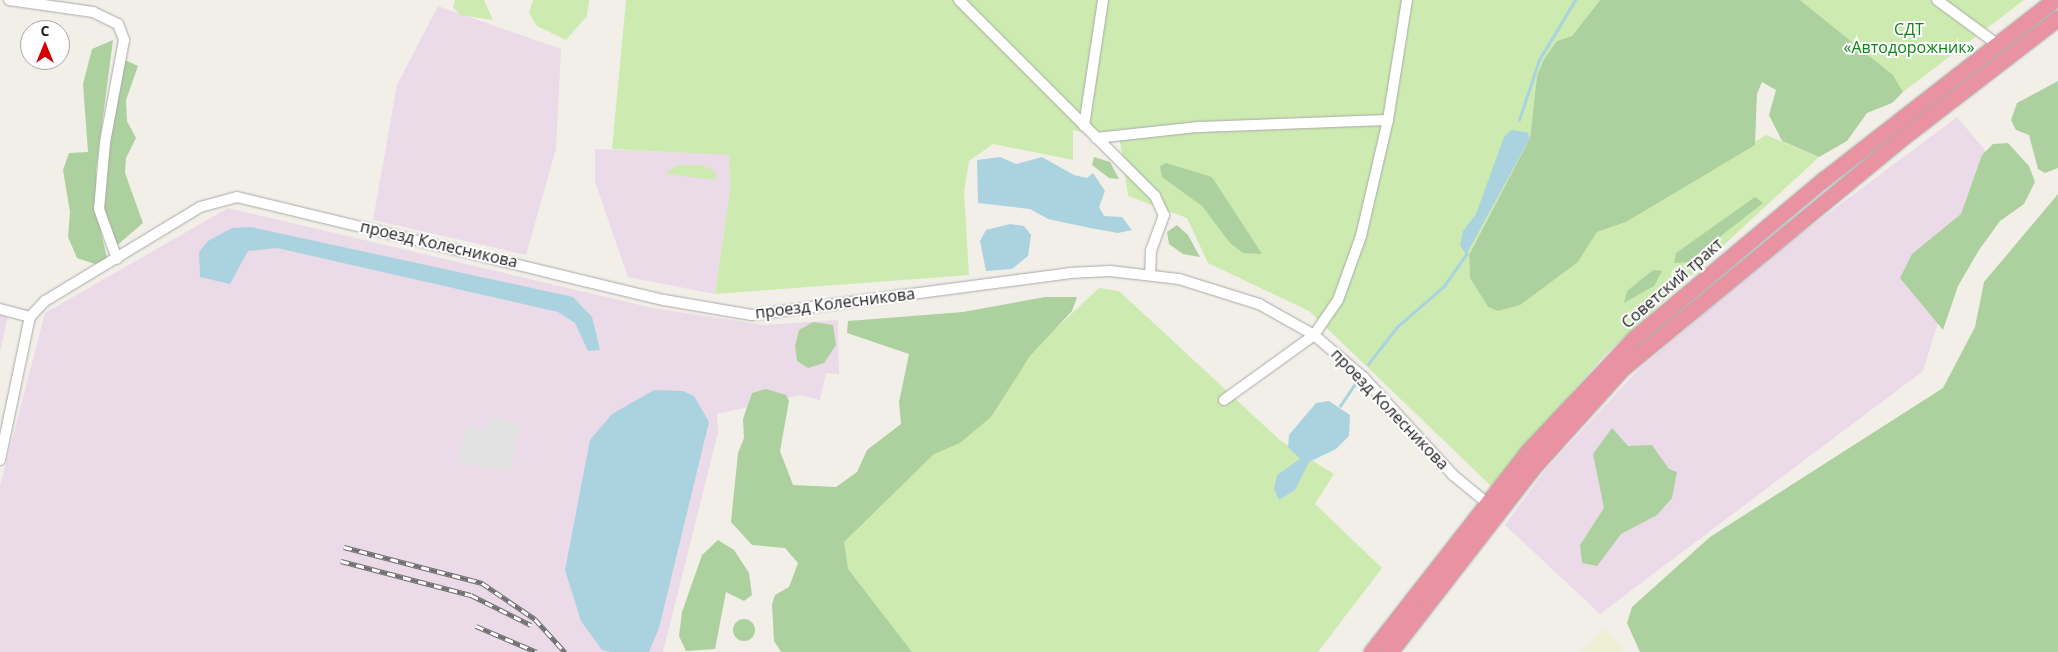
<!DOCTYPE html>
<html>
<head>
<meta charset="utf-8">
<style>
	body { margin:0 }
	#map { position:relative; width:2058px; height:652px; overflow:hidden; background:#f2efe9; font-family:"Open Sans",sans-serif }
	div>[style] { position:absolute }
	.industrial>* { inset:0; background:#ebdbe8 }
	.farmland>* { inset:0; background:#eef0d5 }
	.grass>* { inset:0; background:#cdebb0 }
	.forest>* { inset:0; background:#add19e }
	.round { border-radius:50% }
	.parking>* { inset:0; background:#e2e2e2 }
	.water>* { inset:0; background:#aad3df }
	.stream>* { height:2.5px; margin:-1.25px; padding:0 1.25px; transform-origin:1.25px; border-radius:1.25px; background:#aad3df }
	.roads { filter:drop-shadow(0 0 1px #a9a9a9) drop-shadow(0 0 1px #a9a9a9) }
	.minor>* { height:10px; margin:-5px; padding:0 5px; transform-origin:5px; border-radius:5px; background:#fff }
	.highway>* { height:15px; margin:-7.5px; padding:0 7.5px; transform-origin:7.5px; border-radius:7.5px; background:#e892a2 }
	.rail>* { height:4.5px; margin-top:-2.25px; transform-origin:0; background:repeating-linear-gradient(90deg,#fff 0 8px,#707070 0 16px); box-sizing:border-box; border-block:1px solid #707070 }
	span { translate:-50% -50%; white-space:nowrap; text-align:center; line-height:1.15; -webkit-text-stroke:4px #fff; paint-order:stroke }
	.park-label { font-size:16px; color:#0c8416 }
	.street-label { font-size:16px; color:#222 }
	.north { position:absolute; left:20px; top:20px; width:50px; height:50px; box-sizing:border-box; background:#fff; border:1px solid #a7a7a7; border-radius:50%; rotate:0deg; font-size:14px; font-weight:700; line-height:20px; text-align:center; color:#222 }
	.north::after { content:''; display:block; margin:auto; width:18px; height:22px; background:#d40000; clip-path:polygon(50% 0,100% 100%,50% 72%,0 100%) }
</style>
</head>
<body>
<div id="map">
	<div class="industrial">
		<div style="clip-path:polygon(438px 6px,561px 49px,556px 149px,526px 255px,373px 220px,397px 85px)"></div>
		<div style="clip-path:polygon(1957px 117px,1990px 156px,1923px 371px,1600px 614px,1505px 525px,1546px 469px,1639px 369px,1770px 257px)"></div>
		<div style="clip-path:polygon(595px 149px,729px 154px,730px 190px,715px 294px,628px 277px,595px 182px)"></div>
		<div style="clip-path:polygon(228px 208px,653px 308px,764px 325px,838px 320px,839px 374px,826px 373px,820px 400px,800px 395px,717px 414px,718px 433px,663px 652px,0 652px,0 486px,45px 313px)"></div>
		<div style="clip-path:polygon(0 314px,8px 316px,0 352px)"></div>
	</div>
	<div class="farmland">
		<div style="clip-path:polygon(1605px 628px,1624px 652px,1581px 652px)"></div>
	</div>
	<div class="grass">
		<div style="clip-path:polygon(455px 0,484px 0,493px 20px,460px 15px,453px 7px)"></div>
		<div style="clip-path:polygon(533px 0,589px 0,587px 16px,566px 40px,537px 26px,529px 13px)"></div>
		<div style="clip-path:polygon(626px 0,1600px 0,1572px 36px,1557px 41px,1537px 76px,1530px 138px,1469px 255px,1470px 278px,1488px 307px,1578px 262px,1597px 232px,1626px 222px,1766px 135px,1819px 157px,1604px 356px,1491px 486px,1309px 311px,1208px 263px,1187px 218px,1128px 196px,1120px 141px,1073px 130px,1073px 160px,993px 144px,969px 161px,964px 192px,969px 275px,715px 294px,730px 190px,729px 155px,612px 149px)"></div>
		<div style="clip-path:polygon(1800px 0,2024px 0,1903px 92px,1893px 75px)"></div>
		<div style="clip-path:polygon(677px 165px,701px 165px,715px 171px,717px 180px,665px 174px)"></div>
		<div style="clip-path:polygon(1099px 288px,1119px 291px,1281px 441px,1334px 474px,1315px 504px,1382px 568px,1318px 652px,902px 652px,820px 550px)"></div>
	</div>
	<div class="forest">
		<div style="clip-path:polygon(1600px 0,1800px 0,1893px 75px,1903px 92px,1892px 103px,1867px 113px,1847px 141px,1819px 157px,1782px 141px,1769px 115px,1776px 90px,1762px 82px,1757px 94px,1755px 145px,1626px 222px,1597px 232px,1578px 262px,1520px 305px,1498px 311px,1488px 307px,1470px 278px,1469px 255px,1530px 138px,1537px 76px,1544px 59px,1557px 41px,1572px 36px)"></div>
		<div style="clip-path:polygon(113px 40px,96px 170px,96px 210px,107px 258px,95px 264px,77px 258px,68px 237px,70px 212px,63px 170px,69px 153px,88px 152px,83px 84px,92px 49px)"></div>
		<div style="clip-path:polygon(125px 60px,138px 66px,126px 100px,127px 121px,136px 138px,126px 158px,125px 173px,143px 223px,114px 248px,104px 207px,112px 126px)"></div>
		<div style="clip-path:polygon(2058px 81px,2058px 168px,2045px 173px,2038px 169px,2029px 135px,2016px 130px,2011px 120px,2017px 103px)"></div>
		<div style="clip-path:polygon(2008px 143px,2029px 166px,2035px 182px,2024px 204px,2000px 221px,1979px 250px,1958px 286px,1943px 330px,1900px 278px,1912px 254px,1961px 214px,1982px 155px,1993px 144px)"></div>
		<div style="clip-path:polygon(1094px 157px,1110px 162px,1119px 179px,1109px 178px,1092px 165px)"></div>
		<div style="clip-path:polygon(1166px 163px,1212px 177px,1262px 254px,1243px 253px,1230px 243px,1202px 206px,1162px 177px,1160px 166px)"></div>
		<div style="clip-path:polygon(2058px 194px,2058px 652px,1640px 652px,1627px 623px,1632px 607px,1710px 537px,1943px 388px,1975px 327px,1984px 282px)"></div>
		<div style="clip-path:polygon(1755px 197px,1763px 203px,1688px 262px,1674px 263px,1676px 253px)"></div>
		<div style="clip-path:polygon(1177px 225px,1188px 235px,1200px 257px,1183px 254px,1169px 244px,1167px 232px)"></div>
		<div style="clip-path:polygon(1653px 270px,1662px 271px,1654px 286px,1624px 303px,1627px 291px)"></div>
		<div style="clip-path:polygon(1045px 297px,1077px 297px,1072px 311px,1030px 356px,991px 417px,960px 443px,934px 454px,844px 542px,848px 569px,912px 652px,781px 652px,774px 641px,772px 604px,775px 595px,789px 587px,798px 563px,785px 548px,752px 545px,731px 522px,738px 453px,744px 438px,743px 419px,752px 393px,766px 389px,786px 395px,789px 401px,780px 451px,793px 485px,836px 487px,857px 472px,867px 450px,901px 424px,899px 402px,909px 354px,847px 333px,848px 321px,963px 312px)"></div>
		<div style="clip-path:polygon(813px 322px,833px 325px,836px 345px,824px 363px,808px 368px,797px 361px,795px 346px,799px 330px)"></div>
		<div style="clip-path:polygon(1612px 428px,1628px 446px,1652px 445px,1669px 469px,1677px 472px,1672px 498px,1657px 515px,1621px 534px,1597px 566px,1582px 563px,1580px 545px,1604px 508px,1593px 454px)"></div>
		<div style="clip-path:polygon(718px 540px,734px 550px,749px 573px,752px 595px,744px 601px,726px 592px,715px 649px,686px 651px,679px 636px,682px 612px,702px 555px)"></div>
		<div class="round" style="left:733px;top:619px;width:22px;height:22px"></div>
	</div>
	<div class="parking">
		<div style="clip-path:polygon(491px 417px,521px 424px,510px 473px,457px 462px,468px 425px,485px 430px)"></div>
	</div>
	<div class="water">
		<div style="clip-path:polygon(1511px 130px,1527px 132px,1530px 138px,1466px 255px,1460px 245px,1463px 231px,1476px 214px,1504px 137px)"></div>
		<div style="clip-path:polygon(1000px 157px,1016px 164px,1042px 157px,1074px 175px,1087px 178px,1093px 173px,1105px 191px,1099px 207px,1104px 216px,1122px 217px,1132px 230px,1118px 233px,1090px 228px,1048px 219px,1030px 209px,978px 203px,977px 160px)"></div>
		<div style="clip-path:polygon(1010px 224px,1024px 226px,1031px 235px,1028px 256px,1012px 269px,986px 271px,980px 241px,986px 230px)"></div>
		<div style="clip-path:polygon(251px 227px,573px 297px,592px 317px,600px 350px,588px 351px,575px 323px,558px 312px,277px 248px,248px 251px,230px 284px,200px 277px,199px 252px,208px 241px,232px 228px)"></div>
		<div style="clip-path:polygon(654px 390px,683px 391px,694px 396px,709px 422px,659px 628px,649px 652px,611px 652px,602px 650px,581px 621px,565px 570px,590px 440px,612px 414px)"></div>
		<div style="clip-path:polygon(1329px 401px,1350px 415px,1349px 436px,1336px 449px,1309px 462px,1295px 490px,1279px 500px,1274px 489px,1277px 475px,1300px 459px,1288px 447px,1289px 435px,1316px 403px)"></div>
	</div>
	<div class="stream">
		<div style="left:1519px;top:120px;width:63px;rotate:-71.6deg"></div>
		<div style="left:1539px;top:60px;width:70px;rotate:-59deg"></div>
		<div style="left:1368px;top:364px;width:47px;rotate:-51.9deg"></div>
		<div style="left:1397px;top:327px;width:62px;rotate:-41.1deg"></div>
		<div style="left:1444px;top:286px;width:39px;rotate:-55deg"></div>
		<div style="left:1340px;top:406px;width:25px;rotate:-56deg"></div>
	</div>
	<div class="roads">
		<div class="minor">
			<div style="left:9px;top:0;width:85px;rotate:8.1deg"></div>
			<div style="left:93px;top:12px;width:28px;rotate:26deg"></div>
			<div style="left:118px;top:24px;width:17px;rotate:69deg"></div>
			<div style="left:124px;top:40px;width:105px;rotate:100.5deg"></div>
			<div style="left:105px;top:143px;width:66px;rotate:95.2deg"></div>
			<div style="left:99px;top:209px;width:53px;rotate:70.2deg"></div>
			<div style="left:959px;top:0;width:277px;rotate:45deg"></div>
			<div style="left:1155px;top:196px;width:21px;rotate:65deg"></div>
			<div style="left:1164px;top:215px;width:37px;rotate:110deg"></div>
			<div style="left:1151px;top:250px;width:23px;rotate:92deg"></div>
			<div style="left:1937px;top:0;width:74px;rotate:36.3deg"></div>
			<div style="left:1084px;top:126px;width:127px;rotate:-81.4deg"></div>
			<div style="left:1096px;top:138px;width:103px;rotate:-6.2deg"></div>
			<div style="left:1198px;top:127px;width:190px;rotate:-2.1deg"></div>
			<div style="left:0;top:309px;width:31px;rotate:15deg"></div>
			<div style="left:1224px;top:400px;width:111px;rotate:-35.8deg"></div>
			<div style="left:1314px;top:335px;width:42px;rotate:-55.6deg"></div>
			<div style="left:1338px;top:300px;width:68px;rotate:-70.2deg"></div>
			<div style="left:1361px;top:236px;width:119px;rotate:-76.9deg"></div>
			<div style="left:1388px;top:120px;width:121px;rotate:-81deg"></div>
			<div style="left:0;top:460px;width:146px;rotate:-78.2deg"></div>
			<div style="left:30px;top:317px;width:22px;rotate:-47deg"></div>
			<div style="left:45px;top:301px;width:181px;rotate:-31.2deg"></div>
			<div style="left:200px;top:207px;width:38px;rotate:-15deg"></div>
			<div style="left:237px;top:197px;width:439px;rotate:13.6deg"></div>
			<div style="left:664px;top:300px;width:89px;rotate:9.7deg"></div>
			<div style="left:752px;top:315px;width:320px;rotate:-7.5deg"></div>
			<div style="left:1069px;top:273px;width:41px;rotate:-2.8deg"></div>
			<div style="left:1110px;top:271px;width:69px;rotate:6.6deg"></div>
			<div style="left:1179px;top:279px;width:84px;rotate:17.4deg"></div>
			<div style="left:1259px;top:304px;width:63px;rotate:29.4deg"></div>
			<div style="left:1314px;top:335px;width:65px;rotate:40.6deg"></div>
			<div style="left:1363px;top:377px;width:133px;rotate:47.4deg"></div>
			<div style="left:1453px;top:475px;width:44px;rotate:39.5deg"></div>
		</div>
		<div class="highway">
			<div style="left:1371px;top:652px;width:255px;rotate:-52deg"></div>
			<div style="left:1528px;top:451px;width:154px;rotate:-46.8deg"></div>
			<div style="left:1633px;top:339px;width:249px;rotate:-40deg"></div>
			<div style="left:1824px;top:179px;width:291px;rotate:-37.9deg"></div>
			<div style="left:1390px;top:652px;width:230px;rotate:-52.2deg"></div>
			<div style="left:1531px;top:470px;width:136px;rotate:-48deg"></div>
			<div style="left:1622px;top:369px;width:373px;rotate:-39.5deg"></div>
			<div style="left:1910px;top:132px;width:187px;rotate:-37.6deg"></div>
		</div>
	</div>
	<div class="rail">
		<div style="left:344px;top:547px;width:143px;rotate:14.6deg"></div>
		<div style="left:482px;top:583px;width:64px;rotate:34.2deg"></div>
		<div style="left:535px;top:619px;width:45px;rotate:47.7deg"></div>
		<div style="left:341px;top:561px;width:134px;rotate:14.7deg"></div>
		<div style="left:471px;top:595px;width:67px;rotate:26.6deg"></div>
		<div style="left:476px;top:626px;width:66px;rotate:23.1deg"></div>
	</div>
	<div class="park-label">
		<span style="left:1909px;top:38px">СДТ<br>«Автодорожник»</span>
	</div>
	<div class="street-label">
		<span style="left:439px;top:244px;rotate:13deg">проезд Колесникова</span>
		<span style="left:1672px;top:283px;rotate:-41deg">Советский тракт</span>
		<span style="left:835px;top:303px;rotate:-7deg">проезд Колесникова</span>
		<span style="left:1390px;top:409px;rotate:46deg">проезд Колесникова</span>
	</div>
	<div class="north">С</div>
</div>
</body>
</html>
